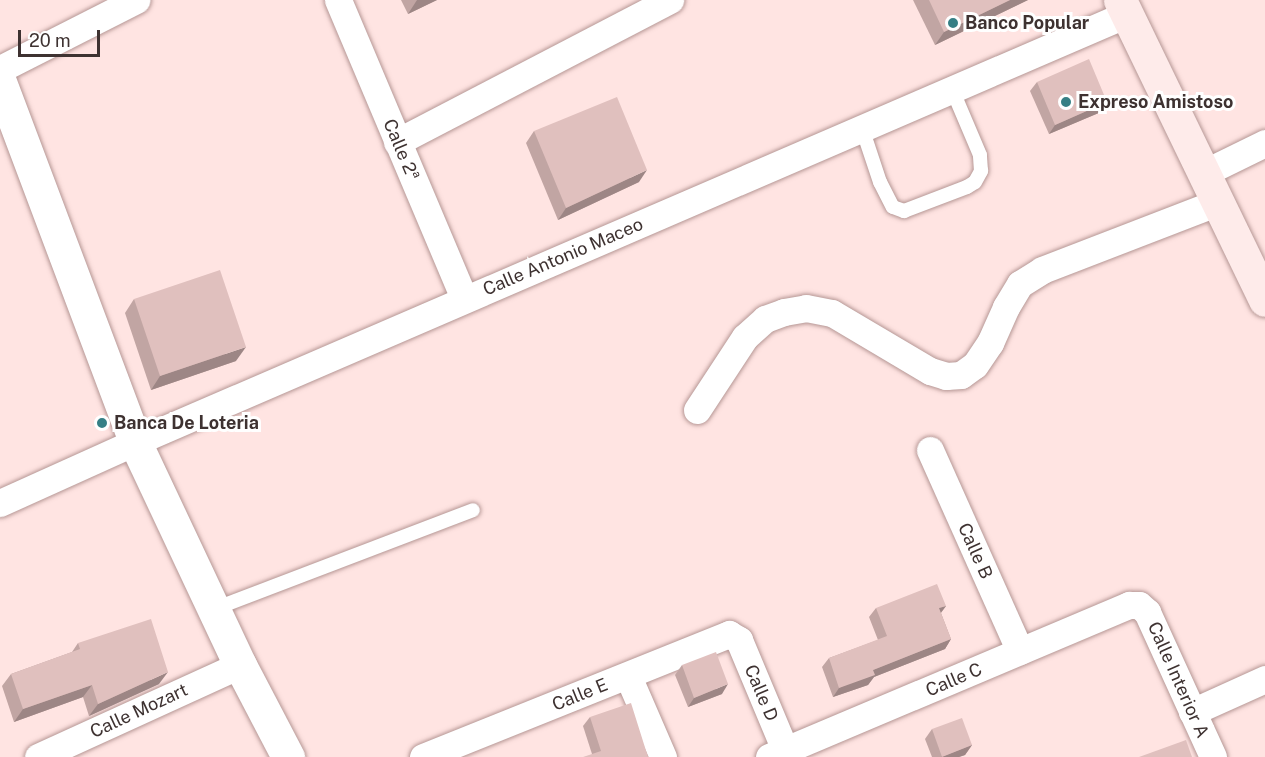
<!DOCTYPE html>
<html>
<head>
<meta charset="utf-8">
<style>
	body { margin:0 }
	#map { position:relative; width:1265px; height:757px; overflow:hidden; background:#ffe4e2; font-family:"Public Sans",sans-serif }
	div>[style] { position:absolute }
	.roads { filter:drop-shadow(0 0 2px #b69795) drop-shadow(0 0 2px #b69795) }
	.service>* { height:14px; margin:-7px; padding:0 7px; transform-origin:7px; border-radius:7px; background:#fff }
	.minor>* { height:27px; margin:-13.5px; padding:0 13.5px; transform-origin:13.5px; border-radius:13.5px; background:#fff }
	.tertiary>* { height:33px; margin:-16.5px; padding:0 16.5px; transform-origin:16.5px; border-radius:16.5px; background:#fff }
	.secondary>* { height:33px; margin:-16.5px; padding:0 16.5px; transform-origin:16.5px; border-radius:16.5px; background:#feebea }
	.wall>* { inset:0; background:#c1a5a3 }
	.shaded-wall>* { inset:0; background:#9d8685 }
	.building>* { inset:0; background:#e0c0be }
	.dots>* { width:16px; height:16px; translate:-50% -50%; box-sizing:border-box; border:3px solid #fff; border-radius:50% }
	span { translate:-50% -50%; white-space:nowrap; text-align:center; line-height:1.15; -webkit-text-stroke:6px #fff; paint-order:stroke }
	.poi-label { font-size:18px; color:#3e3231; font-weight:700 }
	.left { translate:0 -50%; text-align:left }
	.street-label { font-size:18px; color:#3e3231 }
	.scale { position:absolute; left:18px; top:30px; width:82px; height:27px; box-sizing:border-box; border:3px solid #3e3231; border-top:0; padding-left:8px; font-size:18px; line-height:21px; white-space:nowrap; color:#3e3231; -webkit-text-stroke:4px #fff; paint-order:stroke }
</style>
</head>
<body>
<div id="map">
	<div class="roads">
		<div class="service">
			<div style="left:862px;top:128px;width:57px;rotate:71.6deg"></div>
			<div style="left:880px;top:182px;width:28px;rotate:63deg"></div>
			<div style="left:893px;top:207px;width:12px;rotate:20deg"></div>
			<div style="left:904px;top:211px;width:67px;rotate:-20.9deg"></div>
			<div style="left:967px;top:187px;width:9px;rotate:-32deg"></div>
			<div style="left:975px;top:182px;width:13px;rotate:-61deg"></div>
			<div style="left:981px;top:171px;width:16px;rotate:-94deg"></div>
			<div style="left:980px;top:155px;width:72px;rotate:-113deg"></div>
			<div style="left:214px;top:609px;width:277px;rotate:-20.9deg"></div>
		</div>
		<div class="minor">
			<div style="left:338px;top:0;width:324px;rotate:67.1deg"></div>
			<div style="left:0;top:69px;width:153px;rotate:-26.9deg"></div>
			<div style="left:397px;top:142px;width:308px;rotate:-27.5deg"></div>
			<div style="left:1204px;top:173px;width:68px;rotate:-26.2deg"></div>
			<div style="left:697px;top:410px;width:87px;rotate:-56.7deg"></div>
			<div style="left:745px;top:337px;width:27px;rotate:-42deg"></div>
			<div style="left:765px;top:319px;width:20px;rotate:-20deg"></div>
			<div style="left:784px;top:312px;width:22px;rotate:-10deg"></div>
			<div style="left:806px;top:308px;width:26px;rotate:11deg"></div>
			<div style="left:832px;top:313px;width:114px;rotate:30.6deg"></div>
			<div style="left:930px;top:371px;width:17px;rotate:17deg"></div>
			<div style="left:946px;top:376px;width:15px;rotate:-4deg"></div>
			<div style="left:961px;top:375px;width:17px;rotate:-36deg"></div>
			<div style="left:975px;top:365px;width:27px;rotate:-56deg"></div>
			<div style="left:990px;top:343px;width:39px;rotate:-66deg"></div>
			<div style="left:1006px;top:307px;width:27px;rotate:-59deg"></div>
			<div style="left:1020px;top:284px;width:26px;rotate:-32deg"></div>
			<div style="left:1042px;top:270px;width:189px;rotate:-21.1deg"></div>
			<div style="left:930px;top:450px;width:220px;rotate:65.9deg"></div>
			<div style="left:0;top:503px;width:148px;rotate:-24.3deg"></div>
			<div style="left:135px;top:442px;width:1080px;rotate:-23.34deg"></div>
			<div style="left:628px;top:676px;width:88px;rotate:66.6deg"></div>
			<div style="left:1192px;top:712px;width:80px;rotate:-24.3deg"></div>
			<div style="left:38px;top:757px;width:222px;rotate:-24.5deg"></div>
			<div style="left:423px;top:757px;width:330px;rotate:-21.9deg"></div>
			<div style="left:729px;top:634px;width:12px;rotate:31deg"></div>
			<div style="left:739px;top:640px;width:119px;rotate:67.3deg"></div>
			<div style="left:769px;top:757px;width:391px;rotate:-22.9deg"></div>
			<div style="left:1129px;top:605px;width:10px"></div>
			<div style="left:1139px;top:605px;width:11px;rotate:41deg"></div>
			<div style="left:1147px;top:612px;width:159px;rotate:65.5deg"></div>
		</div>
		<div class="tertiary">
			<div style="left:0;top:82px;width:384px;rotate:69.4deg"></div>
			<div style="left:135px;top:442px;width:246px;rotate:64.8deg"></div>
			<div style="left:240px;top:665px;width:104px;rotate:62.4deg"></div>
		</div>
		<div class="secondary">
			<div style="left:1120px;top:0;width:333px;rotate:64.2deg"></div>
		</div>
	</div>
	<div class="wall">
		<div style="clip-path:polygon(401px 0,437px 0,408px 14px)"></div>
		<div style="clip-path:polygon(913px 0,1028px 0,935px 45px)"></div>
		<div style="clip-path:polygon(1037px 82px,1107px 102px,1101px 112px,1049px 134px,1030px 91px)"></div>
		<div style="clip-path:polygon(534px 131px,639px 182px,558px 220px,526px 143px)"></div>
		<div style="clip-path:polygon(134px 299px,236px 361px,151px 390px,125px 313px)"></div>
		<div style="clip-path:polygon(946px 606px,941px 613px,951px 639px,945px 649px,874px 677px,868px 685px,833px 697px,822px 667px,829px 658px,878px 640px,869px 617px,876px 608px)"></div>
		<div style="clip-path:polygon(78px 643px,159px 684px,89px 716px,83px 697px,14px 722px,2px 686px,11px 674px,72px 652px)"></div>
		<div style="clip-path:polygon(682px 665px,722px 694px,688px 707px,675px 675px)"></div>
		<div style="clip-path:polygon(590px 717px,648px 757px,592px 754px,583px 726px)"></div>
		<div style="clip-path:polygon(932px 729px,972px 745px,965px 755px,959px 757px,932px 757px,925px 739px)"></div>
	</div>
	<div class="shaded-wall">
		<div style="clip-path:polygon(417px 0,437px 0,408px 14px)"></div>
		<div style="clip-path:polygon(1010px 0,1028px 0,935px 45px,944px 32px)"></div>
		<div style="clip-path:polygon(1107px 102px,1101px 112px,1049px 134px,1055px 125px)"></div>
		<div style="clip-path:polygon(647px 170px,639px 182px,558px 220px,566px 208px)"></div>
		<div style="clip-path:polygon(246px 347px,236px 361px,151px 390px,160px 376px)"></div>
		<div style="clip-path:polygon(946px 606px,939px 615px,939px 608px)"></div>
		<div style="clip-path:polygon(951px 639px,945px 649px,874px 677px,868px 685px,833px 697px,839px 688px,873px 670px)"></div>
		<div style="clip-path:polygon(168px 672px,159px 684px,89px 716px,98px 704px)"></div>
		<div style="clip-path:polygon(728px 684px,722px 694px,688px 707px,694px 698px)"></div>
		<div style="clip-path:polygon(92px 685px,83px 697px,14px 722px,23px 709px)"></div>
		<div style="clip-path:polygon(972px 745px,965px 755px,959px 757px,941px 757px)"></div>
	</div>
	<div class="building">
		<div style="clip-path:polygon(929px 0,1010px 0,944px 32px)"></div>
		<div style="clip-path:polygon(1089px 59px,1107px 102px,1055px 125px,1037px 82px)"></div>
		<div style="clip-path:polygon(617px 97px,647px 170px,566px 208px,534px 131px)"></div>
		<div style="clip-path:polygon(220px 270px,246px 347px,160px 376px,134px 299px)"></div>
		<div style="clip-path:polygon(937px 584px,946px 606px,939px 608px,951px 639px,873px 670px,875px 675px,839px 688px,829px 658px,887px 636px,876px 608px)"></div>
		<div style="clip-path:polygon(151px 619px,168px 672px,98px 704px,92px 685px,23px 709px,11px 674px,80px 649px,78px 643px)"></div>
		<div style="clip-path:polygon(716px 652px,728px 684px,694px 698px,682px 665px)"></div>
		<div style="clip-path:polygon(631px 703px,648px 757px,583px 757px,601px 751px,590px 717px)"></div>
		<div style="clip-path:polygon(962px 718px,972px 745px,942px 757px,932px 729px)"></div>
		<div style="clip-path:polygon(1186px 740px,1192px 757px,1139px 757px)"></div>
	</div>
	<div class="dots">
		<div style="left:953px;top:23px;background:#367f85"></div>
		<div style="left:1066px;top:102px;background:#367f85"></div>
		<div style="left:102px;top:423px;background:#367f85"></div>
	</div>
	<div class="poi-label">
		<span class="left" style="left:965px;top:23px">Banco Popular</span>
		<span class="left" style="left:1078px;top:102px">Expreso Amistoso</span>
		<span class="left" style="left:114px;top:423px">Banca De Loteria</span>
	</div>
	<div class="street-label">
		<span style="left:401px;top:150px;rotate:67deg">Calle 2ª</span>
		<span style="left:563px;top:257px;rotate:-23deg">Calle Antonio Maceo</span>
		<span style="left:975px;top:551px;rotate:66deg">Calle B</span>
		<span style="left:954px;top:680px;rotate:-23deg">Calle C</span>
		<span style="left:1178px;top:680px;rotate:66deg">Calle Interior A</span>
		<span style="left:761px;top:693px;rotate:67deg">Calle D</span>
		<span style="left:580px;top:695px;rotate:-22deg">Calle E</span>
		<span style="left:139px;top:711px;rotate:-25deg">Calle Mozart</span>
	</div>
	<div class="scale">20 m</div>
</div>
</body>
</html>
